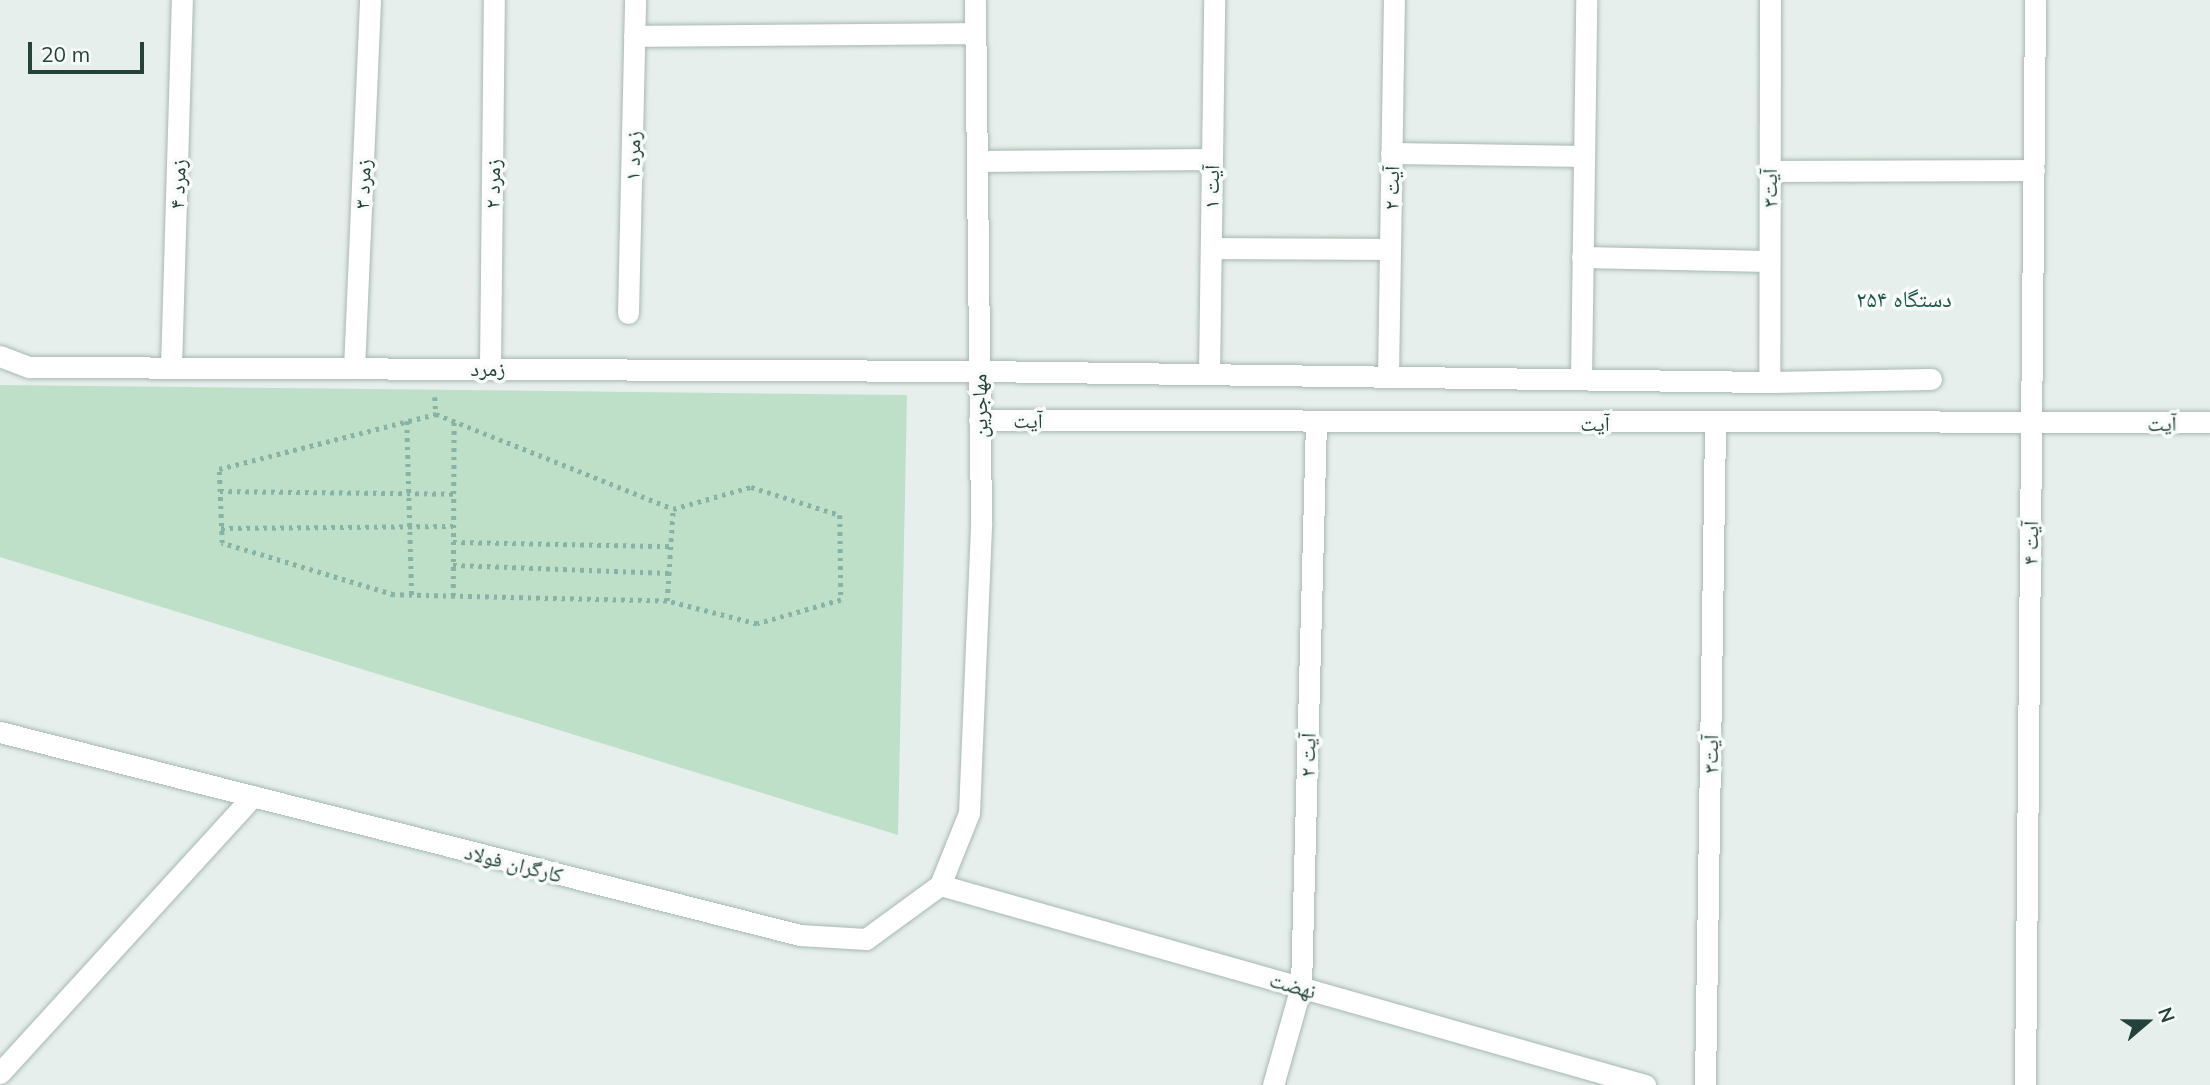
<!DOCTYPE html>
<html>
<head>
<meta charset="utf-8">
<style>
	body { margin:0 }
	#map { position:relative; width:2210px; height:1085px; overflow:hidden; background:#e6efeb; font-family:Mulish,"Noto Naskh Arabic",sans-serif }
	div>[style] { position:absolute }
	.green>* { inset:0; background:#bfe0c8 }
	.path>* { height:4.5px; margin-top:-2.25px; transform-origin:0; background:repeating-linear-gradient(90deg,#86b3a5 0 3.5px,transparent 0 8.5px) }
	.roads { filter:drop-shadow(0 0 2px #a8b8b2) drop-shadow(0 0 2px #a8b8b2) }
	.minor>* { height:21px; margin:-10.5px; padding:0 10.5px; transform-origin:10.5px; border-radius:10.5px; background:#fff }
	.tertiary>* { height:21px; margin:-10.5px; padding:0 10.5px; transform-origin:10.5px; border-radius:10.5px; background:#fff }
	span { translate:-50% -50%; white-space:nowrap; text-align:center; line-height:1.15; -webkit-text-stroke:7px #f7fbf9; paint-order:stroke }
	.street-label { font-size:21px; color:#24423a }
	.neighbourhood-label { font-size:23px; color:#1f5548 }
	.north { position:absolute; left:2112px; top:987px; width:70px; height:70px; -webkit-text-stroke:5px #f7fbf9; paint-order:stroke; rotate:70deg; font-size:19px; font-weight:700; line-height:28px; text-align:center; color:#24423a }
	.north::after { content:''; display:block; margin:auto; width:24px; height:32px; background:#24423a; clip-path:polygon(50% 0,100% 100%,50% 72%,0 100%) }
	.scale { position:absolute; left:28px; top:42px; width:116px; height:32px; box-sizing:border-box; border:4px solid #24423a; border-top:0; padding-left:9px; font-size:21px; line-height:24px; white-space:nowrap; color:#24423a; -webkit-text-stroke:5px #f7fbf9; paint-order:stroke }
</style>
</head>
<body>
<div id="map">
	<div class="green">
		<div style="clip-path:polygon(0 385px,907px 395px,898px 835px,0 557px)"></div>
	</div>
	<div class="path">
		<div style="left:435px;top:397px;width:17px;rotate:87deg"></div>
		<div style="left:436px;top:414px;width:255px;rotate:21.8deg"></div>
		<div style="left:673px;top:509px;width:81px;rotate:-15.8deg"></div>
		<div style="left:751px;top:487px;width:93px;rotate:17.5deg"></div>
		<div style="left:840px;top:515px;width:85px;rotate:89.3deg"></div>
		<div style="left:841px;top:600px;width:87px;rotate:164.1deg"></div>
		<div style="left:757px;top:624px;width:93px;rotate:-165.7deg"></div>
		<div style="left:667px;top:601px;width:273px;rotate:-178.7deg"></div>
		<div style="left:394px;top:595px;width:180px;rotate:-163.2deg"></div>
		<div style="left:222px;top:543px;width:74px;rotate:-92.3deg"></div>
		<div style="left:219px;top:469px;width:224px;rotate:-14.2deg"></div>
		<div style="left:407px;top:421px;width:174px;rotate:88.4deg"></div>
		<div style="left:220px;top:491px;width:233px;rotate:0.7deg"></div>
		<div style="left:221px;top:528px;width:232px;rotate:-0.5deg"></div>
		<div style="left:453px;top:542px;width:218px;rotate:1.1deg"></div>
		<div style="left:453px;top:565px;width:216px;rotate:2.1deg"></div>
		<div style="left:453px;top:596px;width:175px;rotate:-89.7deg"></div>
		<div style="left:667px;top:601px;width:92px;rotate:-86.3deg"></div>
	</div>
	<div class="roads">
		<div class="minor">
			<div style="left:1770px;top:0;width:382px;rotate:90.1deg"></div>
			<div style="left:1769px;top:382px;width:162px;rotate:-1.1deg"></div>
			<div style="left:634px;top:36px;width:341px;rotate:-0.5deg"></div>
			<div style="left:1391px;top:153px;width:193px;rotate:0.9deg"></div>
			<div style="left:977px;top:161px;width:234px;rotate:-0.5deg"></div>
			<div style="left:1769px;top:171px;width:265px;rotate:-0.2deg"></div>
			<div style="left:1211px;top:248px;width:179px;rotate:0.3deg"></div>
			<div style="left:1582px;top:257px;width:187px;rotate:1.2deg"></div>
			<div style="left:628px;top:313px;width:313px;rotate:-88.7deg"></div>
			<div style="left:0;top:356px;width:31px;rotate:21deg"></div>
			<div style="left:29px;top:367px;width:950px;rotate:0.24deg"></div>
			<div style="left:979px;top:371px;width:790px;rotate:0.8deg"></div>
			<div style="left:171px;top:367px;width:367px;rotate:-88.3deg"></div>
			<div style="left:354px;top:368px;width:368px;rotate:-87.5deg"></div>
			<div style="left:490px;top:368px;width:368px;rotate:-89.4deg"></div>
			<div style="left:1209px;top:374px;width:374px;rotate:-89.2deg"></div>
			<div style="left:1388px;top:377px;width:377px;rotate:-89.1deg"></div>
			<div style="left:1581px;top:379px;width:379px;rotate:-89.2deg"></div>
			<div style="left:979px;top:420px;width:1231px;rotate:0.09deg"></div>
			<div style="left:940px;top:885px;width:733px;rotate:15.84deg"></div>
			<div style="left:0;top:1073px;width:375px;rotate:-47.6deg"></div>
			<div style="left:1273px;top:1085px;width:102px;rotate:-74.1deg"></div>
			<div style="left:1301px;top:987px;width:566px;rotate:-88.48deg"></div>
			<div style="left:1705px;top:1085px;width:662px;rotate:-89.13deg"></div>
			<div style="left:2025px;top:1085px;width:1085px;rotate:-89.47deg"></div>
		</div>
		<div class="tertiary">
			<div style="left:0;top:732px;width:825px;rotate:14.24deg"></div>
			<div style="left:800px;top:935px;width:66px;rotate:3.5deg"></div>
			<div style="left:866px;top:939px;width:92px;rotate:-36.1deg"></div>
			<div style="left:940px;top:885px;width:78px;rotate:-68.1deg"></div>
			<div style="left:969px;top:813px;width:292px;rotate:-87.6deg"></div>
			<div style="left:981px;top:521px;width:521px;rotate:-90.66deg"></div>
		</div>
	</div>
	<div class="street-label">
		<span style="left:632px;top:156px;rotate:-89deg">زمرد ۱</span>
		<span style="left:177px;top:184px;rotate:-88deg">زمرد ۴</span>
		<span style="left:362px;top:184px;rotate:-88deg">زمرد ۳</span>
		<span style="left:492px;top:184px;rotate:-89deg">زمرد ۲</span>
		<span style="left:1211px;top:187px;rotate:-89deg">آیت ۱</span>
		<span style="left:1391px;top:188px;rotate:-89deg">آیت ۲</span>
		<span style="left:1769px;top:188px;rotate:-90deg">آیت۳</span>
		<span style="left:488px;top:368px">زمرد</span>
		<span style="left:979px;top:406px;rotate:-91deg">مهاجرین</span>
		<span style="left:1028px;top:420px">آیت</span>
		<span style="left:1595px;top:423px">آیت</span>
		<span style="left:2162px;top:423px;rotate:-1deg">آیت</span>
		<span style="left:2030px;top:543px;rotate:-89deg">آیت ۴</span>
		<span style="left:1710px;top:754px;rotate:-89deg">آیت۳</span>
		<span style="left:1307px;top:755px;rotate:-88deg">آیت ۲</span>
		<span style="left:514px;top:863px;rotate:14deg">کارگران فولاد</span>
		<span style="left:1293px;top:985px;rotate:16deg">نهضت</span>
	</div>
	<div class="neighbourhood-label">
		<span style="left:1904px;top:299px">۲۵۴ دستگاه</span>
	</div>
	<div class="north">N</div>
	<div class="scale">20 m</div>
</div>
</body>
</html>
